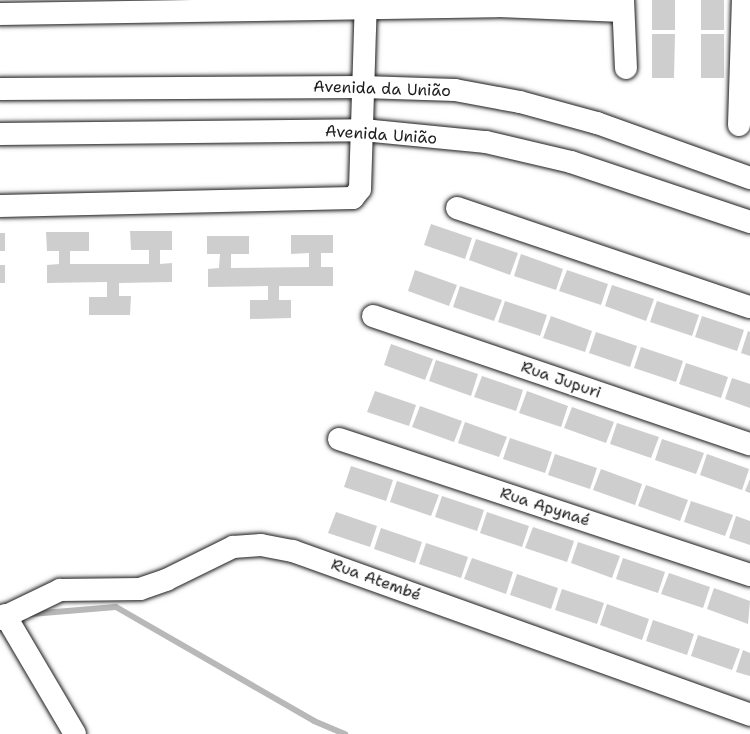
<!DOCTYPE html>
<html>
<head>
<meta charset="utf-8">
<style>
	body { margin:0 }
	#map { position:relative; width:750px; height:734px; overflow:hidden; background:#fff; font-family:"Shantell Sans",sans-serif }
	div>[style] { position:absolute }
	.stream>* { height:6px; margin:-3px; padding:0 3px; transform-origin:3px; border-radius:3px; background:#b8b8b8 }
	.building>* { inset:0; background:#cecece }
	.roads { filter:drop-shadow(0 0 2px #1c1c1c) drop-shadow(0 0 2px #1c1c1c) }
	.minor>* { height:22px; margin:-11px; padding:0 11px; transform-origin:11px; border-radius:11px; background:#fff }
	span { translate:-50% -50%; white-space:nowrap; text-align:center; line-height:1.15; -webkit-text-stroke:4.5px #fff; paint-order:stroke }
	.street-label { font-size:16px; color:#1c1c1c }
</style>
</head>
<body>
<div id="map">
	<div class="stream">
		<div style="left:31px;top:614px;width:85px;rotate:-4.7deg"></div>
		<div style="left:116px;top:607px;width:228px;rotate:29.9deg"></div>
		<div style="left:314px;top:721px;width:34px;rotate:23deg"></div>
	</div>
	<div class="building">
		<div style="clip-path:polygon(652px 0,675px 0,675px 30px,652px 30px)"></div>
		<div style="clip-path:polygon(701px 0,724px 0,724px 30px,701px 30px)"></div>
		<div style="clip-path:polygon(652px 34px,675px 34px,674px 78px,652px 78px)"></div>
		<div style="clip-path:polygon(701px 34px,724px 34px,724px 78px,701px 78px)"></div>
		<div style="clip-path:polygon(431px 224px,472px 238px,465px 259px,424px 245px)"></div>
		<div style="clip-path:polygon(130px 231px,172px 231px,172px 250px,160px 250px,160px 264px,172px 263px,172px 282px,119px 283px,119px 296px,131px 296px,130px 315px,89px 315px,89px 297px,107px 297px,107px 282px,47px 283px,47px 265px,59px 264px,59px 251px,47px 251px,46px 232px,89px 232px,89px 251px,70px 251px,70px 264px,149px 264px,149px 250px,131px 250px)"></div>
		<div style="clip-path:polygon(0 233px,5px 233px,5px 251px,0 251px)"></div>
		<div style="clip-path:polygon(291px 235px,333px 235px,333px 253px,321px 253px,321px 267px,333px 267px,333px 286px,279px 286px,279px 300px,291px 300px,291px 318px,250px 319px,250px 300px,268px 300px,268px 286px,208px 287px,208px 269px,219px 268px,220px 254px,207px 254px,207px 236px,249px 236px,249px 254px,231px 254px,231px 268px,309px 267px,309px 253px,291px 254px)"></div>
		<div style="clip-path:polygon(476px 239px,518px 253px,510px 275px,469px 260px)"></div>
		<div style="clip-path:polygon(521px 254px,563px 269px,556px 290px,514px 276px)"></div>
		<div style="clip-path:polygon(0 265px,5px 265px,5px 283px,0 283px)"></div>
		<div style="clip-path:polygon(415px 270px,457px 285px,449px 306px,408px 291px)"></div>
		<div style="clip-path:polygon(567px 270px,608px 284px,601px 305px,559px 291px)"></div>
		<div style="clip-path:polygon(612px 285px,654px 299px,646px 321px,605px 306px)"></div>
		<div style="clip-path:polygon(460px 286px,502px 300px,494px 321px,453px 307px)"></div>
		<div style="clip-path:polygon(505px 301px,547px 315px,540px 336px,498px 322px)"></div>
		<div style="clip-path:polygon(657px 301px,699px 315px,692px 336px,650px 322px)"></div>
		<div style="clip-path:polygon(551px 316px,592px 331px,585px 352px,543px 338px)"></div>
		<div style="clip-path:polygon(702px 316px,744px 330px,737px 351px,695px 337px)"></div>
		<div style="clip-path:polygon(748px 331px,750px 332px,750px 356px,741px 353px)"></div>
		<div style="clip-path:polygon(596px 332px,637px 346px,630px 367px,589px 353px)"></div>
		<div style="clip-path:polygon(391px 344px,433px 359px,425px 380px,384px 365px)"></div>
		<div style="clip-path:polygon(641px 347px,683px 361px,676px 382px,634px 368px)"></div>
		<div style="clip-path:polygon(436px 360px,478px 374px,471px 396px,429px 381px)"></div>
		<div style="clip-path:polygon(686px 363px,728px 377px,721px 398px,679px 384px)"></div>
		<div style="clip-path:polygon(482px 376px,523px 390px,516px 411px,474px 397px)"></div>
		<div style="clip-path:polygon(732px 378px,750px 384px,750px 408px,725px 399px)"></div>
		<div style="clip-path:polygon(375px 391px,416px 405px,409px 426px,367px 412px)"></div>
		<div style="clip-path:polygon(527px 391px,568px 406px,561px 427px,519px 413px)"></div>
		<div style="clip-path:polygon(420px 406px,462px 421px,454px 442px,412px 427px)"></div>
		<div style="clip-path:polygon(572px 407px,614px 422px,606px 443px,564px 428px)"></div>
		<div style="clip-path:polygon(465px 422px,507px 437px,499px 457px,458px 443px)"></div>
		<div style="clip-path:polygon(617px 423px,659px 437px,651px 458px,610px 444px)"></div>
		<div style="clip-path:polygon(510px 438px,552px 452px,545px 473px,503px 459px)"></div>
		<div style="clip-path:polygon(662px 439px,704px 453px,696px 474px,655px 460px)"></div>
		<div style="clip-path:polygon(555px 454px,597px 468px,590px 489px,548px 475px)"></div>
		<div style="clip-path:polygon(707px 454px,749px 469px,742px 490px,700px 475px)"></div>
		<div style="clip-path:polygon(351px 466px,393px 480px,386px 501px,344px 487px)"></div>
		<div style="clip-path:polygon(601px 469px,642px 484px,635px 505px,593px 490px)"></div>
		<div style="clip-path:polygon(750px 479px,750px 493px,745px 491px)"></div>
		<div style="clip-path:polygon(397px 481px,439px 495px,431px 516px,390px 502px)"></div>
		<div style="clip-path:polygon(646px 485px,688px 500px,680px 521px,638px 506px)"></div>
		<div style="clip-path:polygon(442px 496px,484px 510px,477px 531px,435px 517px)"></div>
		<div style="clip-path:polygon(691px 501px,733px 515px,725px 536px,684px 522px)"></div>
		<div style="clip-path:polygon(336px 512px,377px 526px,370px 547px,328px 533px)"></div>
		<div style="clip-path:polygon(487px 512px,529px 526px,522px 547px,480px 533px)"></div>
		<div style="clip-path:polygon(736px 516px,750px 521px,750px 545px,729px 538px)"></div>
		<div style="clip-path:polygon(533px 527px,574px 541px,567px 562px,525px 548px)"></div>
		<div style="clip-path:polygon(381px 528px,422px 542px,415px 563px,374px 549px)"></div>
		<div style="clip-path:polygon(578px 542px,620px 556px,612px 578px,571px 563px)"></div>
		<div style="clip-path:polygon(426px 543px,468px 557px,461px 578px,419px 564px)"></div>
		<div style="clip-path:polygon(472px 558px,513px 572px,506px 594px,464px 579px)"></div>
		<div style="clip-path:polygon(623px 558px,665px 572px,658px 593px,616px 579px)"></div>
		<div style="clip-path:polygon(669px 573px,710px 587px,703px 608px,661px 594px)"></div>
		<div style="clip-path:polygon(517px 574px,558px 588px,551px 609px,510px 595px)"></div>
		<div style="clip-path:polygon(714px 588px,750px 601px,748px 624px,707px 609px)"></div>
		<div style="clip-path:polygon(562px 589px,604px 603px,597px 624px,555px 610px)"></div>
		<div style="clip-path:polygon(607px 604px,649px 619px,642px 640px,600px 625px)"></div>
		<div style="clip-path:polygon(653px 620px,694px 634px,687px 655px,646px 641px)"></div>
		<div style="clip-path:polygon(698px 635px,740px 649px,732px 670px,691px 656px)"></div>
		<div style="clip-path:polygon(743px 650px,750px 653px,750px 676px,736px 672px)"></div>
	</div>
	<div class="roads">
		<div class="minor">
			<div style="left:623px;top:0;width:68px;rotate:87.5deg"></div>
			<div style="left:0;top:14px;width:495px;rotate:-0.9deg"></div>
			<div style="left:495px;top:6px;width:128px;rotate:2.2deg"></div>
			<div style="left:0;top:89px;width:363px;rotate:-0.3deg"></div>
			<div style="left:363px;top:87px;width:92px;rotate:1.9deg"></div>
			<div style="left:455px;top:90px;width:66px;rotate:10.5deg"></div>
			<div style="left:520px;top:102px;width:80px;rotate:15.3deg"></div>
			<div style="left:597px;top:123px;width:163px;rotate:19.8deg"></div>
			<div style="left:739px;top:125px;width:125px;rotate:-88.2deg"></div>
			<div style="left:0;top:134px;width:363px;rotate:-0.6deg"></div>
			<div style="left:363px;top:130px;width:124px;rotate:5.6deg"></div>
			<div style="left:486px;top:142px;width:87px;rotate:13.2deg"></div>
			<div style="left:571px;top:162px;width:189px;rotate:18.5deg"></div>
			<div style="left:0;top:206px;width:353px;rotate:-1.3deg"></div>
			<div style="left:353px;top:198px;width:11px;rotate:-52deg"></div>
			<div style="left:360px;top:189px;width:189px;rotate:-88.2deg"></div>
			<div style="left:457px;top:208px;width:309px;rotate:18.7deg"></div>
			<div style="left:373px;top:316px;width:398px;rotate:18.8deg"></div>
			<div style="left:339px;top:439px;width:433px;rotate:18.3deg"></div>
			<div style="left:5px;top:615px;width:138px;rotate:59.5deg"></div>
			<div style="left:0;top:619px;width:67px;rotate:-25.8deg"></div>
			<div style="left:60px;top:590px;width:80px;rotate:-0.7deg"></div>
			<div style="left:140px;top:589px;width:28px;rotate:-19deg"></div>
			<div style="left:166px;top:580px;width:75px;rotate:-26.2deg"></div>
			<div style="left:233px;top:547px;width:28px;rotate:-4deg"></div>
			<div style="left:261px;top:545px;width:33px;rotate:11deg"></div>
			<div style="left:293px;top:551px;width:486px;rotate:19.7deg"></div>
		</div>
	</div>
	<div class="street-label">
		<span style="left:382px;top:89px;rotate:2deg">Avenida da União</span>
		<span style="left:381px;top:135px;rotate:4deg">Avenida União</span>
		<span style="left:561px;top:380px;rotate:19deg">Rua Jupuri</span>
		<span style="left:545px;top:507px;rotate:18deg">Rua Apynaé</span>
		<span style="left:376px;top:580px;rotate:20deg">Rua Atembé</span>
	</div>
</div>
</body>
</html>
